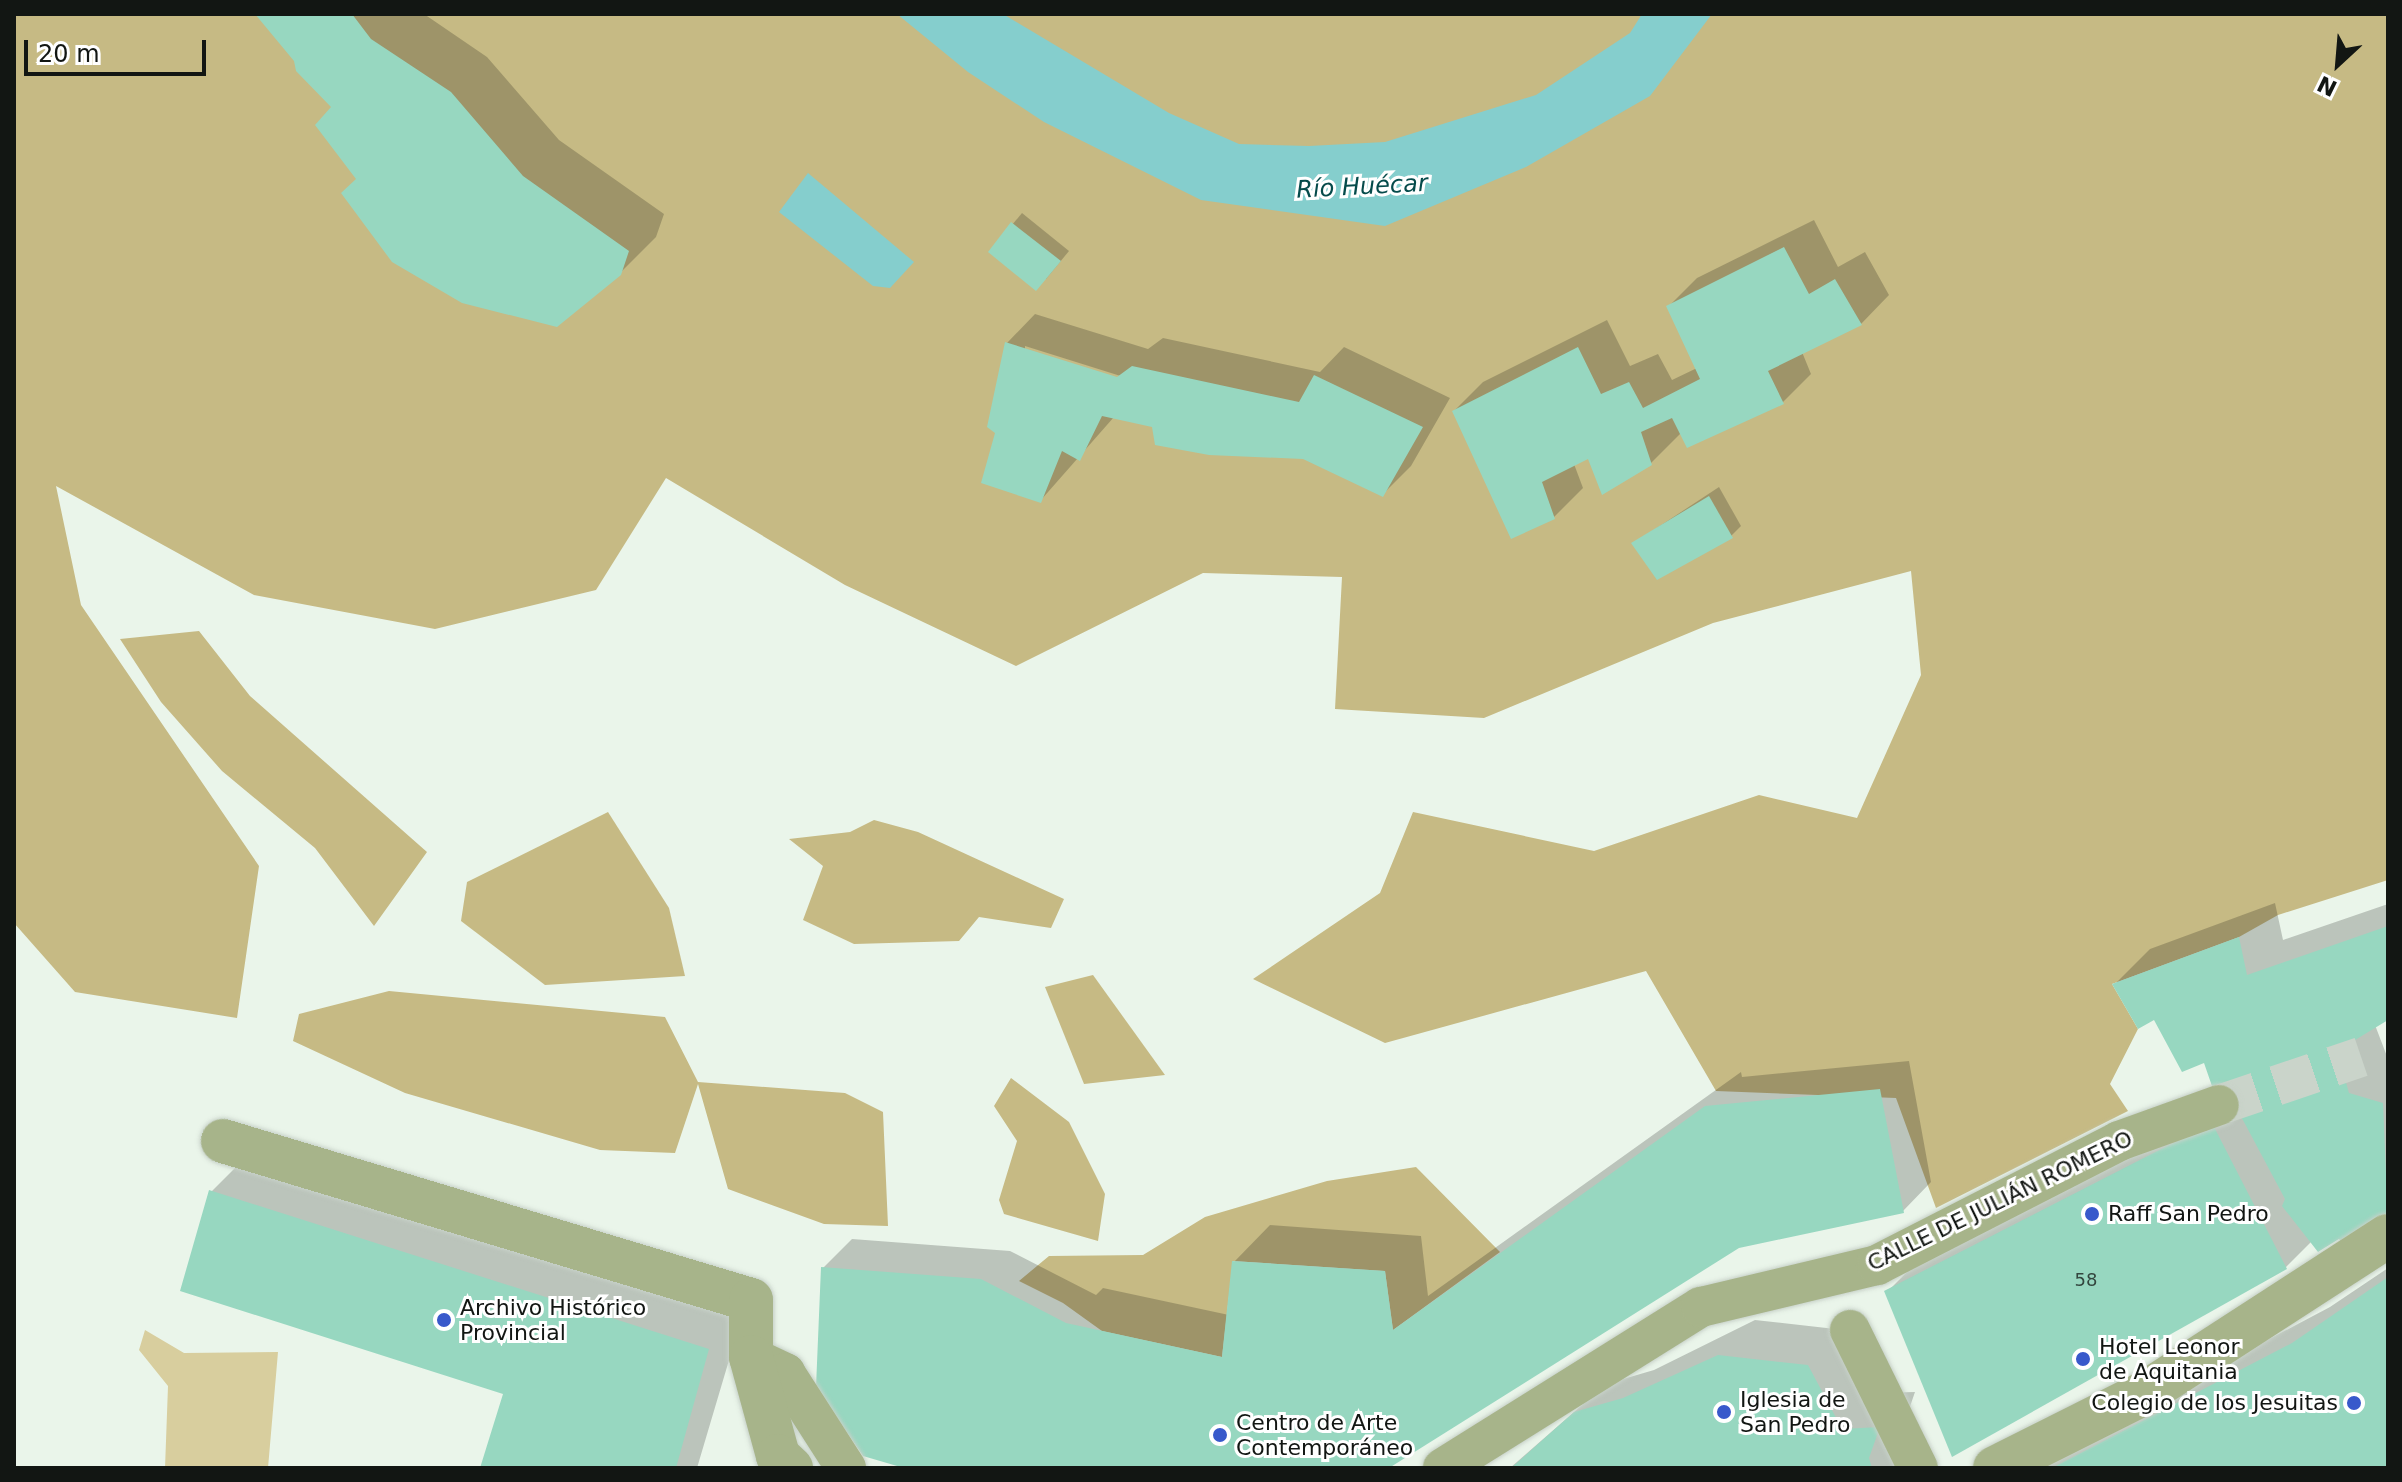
<!DOCTYPE html>
<html>
<head>
<meta charset="utf-8">
<style>
	body { margin:0 }
	#map { position:relative; width:2402px; height:1482px; overflow:hidden; background:#eaf5ea; font-family:"DejaVu Sans",sans-serif }
	div>[style] { position:absolute }
	.green>* { inset:0; background:#d8ce9e }
	.forest>* { inset:0; background:#c6ba84 }
	.water>* { inset:0; background:#85cecd }
	.shadow>* { inset:0; background:#0003 }
	.building>* { inset:0; background:#97d7c0 }
	.pedestrian-tunnel>* { height:40px; margin-top:-20px; transform-origin:0; background:repeating-linear-gradient(90deg,#cad4ca 0 40px,transparent 0 60px) }
	.roads { filter:drop-shadow(0 0 2px #c7d1c8) drop-shadow(0 0 2px #c7d1c8) }
	.pedestrian>* { height:40px; margin:-20px; padding:0 20px; transform-origin:20px; border-radius:20px; background:#a7b48a }
	.minor>* { height:44px; margin:-22px; padding:0 22px; transform-origin:22px; border-radius:22px; background:#a7b48a }
	.tertiary>* { height:44px; margin:-22px; padding:0 22px; transform-origin:22px; border-radius:22px; background:#a7b48a }
	.dots>* { width:22px; height:22px; translate:-50% -50%; box-sizing:border-box; border:4px solid #fff; border-radius:50% }
	span { translate:-50% -50%; white-space:nowrap; text-align:center; line-height:1.15; -webkit-text-stroke:6px #fff; paint-order:stroke }
	.number-label { font-size:18px; color:#33463e }
	.number-label span { -webkit-text-stroke-width:0 }
	.street-label { font-size:22px; color:#121613 }
	.poi-label { font-size:22px; color:#121613 }
	.left { translate:0 -50%; text-align:left }
	.right { translate:-100% -50%; text-align:right }
	.water-label { font-size:24px; color:#054b4b; font-style:italic }
	.frame { position:absolute; inset:0; border:16px solid #121613; pointer-events:none }
	.north { position:absolute; left:2298px; top:24px; width:80px; height:80px; -webkit-text-stroke:6px #fff; paint-order:stroke; rotate:206deg; font-size:22px; font-weight:700; line-height:32px; text-align:center; color:#121613 }
	.north::after { content:''; display:block; margin:auto; width:28px; height:36px; background:#121613; clip-path:polygon(50% 0,100% 100%,50% 72%,0 100%) }
	.scale { position:absolute; left:24px; top:40px; width:182px; height:36px; box-sizing:border-box; border:4px solid #121613; border-top:0; padding-left:10px; font-size:24px; line-height:28px; white-space:nowrap; color:#121613; -webkit-text-stroke:6px #fff; paint-order:stroke }
</style>
</head>
<body>
<div id="map">
	<div class="green">
		<div style="clip-path:polygon(145px 1330px,184px 1353px,278px 1352px,268px 1468px,165px 1468px,168px 1386px,139px 1350px)"></div>
	</div>
	<div class="forest">
		<div style="clip-path:polygon(14px 14px,2388px 14px,2388px 880px,2278px 915px,2239px 937px,2112px 984px,2138px 1029px,2110px 1084px,2128px 1111px,1936px 1208px,1896px 1098px,1716px 1091px,1646px 971px,1385px 1043px,1253px 979px,1380px 893px,1413px 812px,1594px 851px,1759px 795px,1857px 818px,1921px 675px,1911px 571px,1713px 623px,1484px 718px,1335px 709px,1342px 577px,1203px 573px,1016px 666px,845px 585px,666px 478px,596px 590px,435px 629px,254px 595px,56px 486px,81px 605px,259px 866px,237px 1018px,75px 992px,14px 923px)"></div>
		<div style="clip-path:polygon(199px 631px,250px 696px,427px 852px,374px 926px,315px 848px,222px 771px,161px 702px,120px 639px)"></div>
		<div style="clip-path:polygon(608px 812px,669px 908px,685px 976px,545px 985px,461px 921px,467px 882px)"></div>
		<div style="clip-path:polygon(874px 820px,918px 832px,1064px 899px,1051px 928px,979px 917px,959px 941px,854px 944px,803px 920px,823px 866px,789px 839px,850px 832px)"></div>
		<div style="clip-path:polygon(1093px 975px,1165px 1075px,1084px 1084px,1045px 987px)"></div>
		<div style="clip-path:polygon(389px 991px,665px 1017px,698px 1082px,845px 1093px,883px 1112px,888px 1226px,824px 1224px,728px 1189px,698px 1084px,675px 1153px,600px 1150px,405px 1093px,293px 1041px,299px 1014px)"></div>
		<div style="clip-path:polygon(1011px 1078px,1069px 1122px,1105px 1194px,1098px 1241px,1004px 1214px,999px 1200px,1017px 1141px,994px 1106px)"></div>
		<div style="clip-path:polygon(1416px 1167px,1500px 1252px,1393px 1330px,1385px 1271px,1233px 1261px,1222px 1357px,1102px 1331px,1063px 1303px,1019px 1281px,1049px 1256px,1143px 1255px,1205px 1217px,1327px 1181px)"></div>
	</div>
	<div class="water">
		<div style="clip-path:polygon(897px 14px,1003px 14px,1169px 113px,1239px 144px,1309px 146px,1385px 142px,1536px 95px,1630px 33px,1642px 14px,1712px 14px,1650px 96px,1526px 167px,1385px 226px,1201px 200px,1044px 122px,968px 72px)"></div>
		<div style="clip-path:polygon(808px 173px,914px 262px,890px 288px,873px 286px,779px 212px)"></div>
	</div>
	<div class="shadow">
		<div style="clip-path:polygon(258px 14px,424px 14px,487px 57px,559px 140px,664px 214px,656px 237px,619px 274px,358px 179px,334px 107px)"></div>
		<div style="clip-path:polygon(1022px 213px,1069px 251px,1046px 279px,990px 251px)"></div>
		<div style="clip-path:polygon(1814px 220px,1838px 267px,1865px 252px,1889px 295px,1861px 324px,1802px 352px,1811px 374px,1783px 402px,1681px 433px,1651px 463px,1589px 456px,1574px 464px,1583px 488px,1554px 517px,1512px 536px,1454px 411px,1483px 382px,1607px 320px,1630px 366px,1658px 354px,1672px 380px,1697px 368px,1668px 307px,1697px 278px)"></div>
		<div style="clip-path:polygon(evenodd,1035px 314px,1148px 349px,1163px 338px,1320px 372px,1344px 347px,1450px 398px,1411px 466px,1382px 495px,1304px 457px,1114px 417px,1041px 500px,997px 432px,1007px 343px,1035px 314px,1025px 346px,1127px 378px,1126px 382px,1025px 350px,1025px 346px)"></div>
		<div style="clip-path:polygon(1719px 487px,1741px 526px,1731px 536px,1634px 543px)"></div>
		<div style="clip-path:polygon(2275px 903px,2283px 940px,2388px 904px,2388px 1017px,2375px 1025px,2388px 1059px,2388px 1220px,2312px 1241px,2285px 1268px,1887px 1292px,1923px 1256px,2220px 1103px,2205px 1060px,2114px 985px,2150px 949px)"></div>
		<div style="clip-path:polygon(1909px 1061px,1931px 1182px,1903px 1211px,1738px 1246px,1385px 1468px,911px 1468px,823px 1268px,852px 1239px,1010px 1251px,1096px 1295px,1103px 1288px,1229px 1315px,1234px 1262px,1270px 1225px,1421px 1236px,1428px 1296px,1741px 1072px,1742px 1077px)"></div>
		<div style="clip-path:polygon(247px 1156px,743px 1313px,697px 1468px,482px 1468px,506px 1392px,211px 1192px)"></div>
		<div style="clip-path:polygon(2388px 1268px,2388px 1468px,2024px 1468px,2330px 1307px)"></div>
		<div style="clip-path:polygon(1755px 1320px,1844px 1330px,1878px 1393px,1915px 1392px,1905px 1421px,1911px 1451px,1894px 1468px,1510px 1468px,1606px 1384px,1654px 1370px)"></div>
	</div>
	<div class="building">
		<div style="clip-path:polygon(255px 14px,352px 14px,371px 39px,451px 92px,523px 176px,629px 251px,621px 275px,557px 327px,462px 303px,392px 262px,341px 193px,356px 179px,315px 125px,331px 107px,296px 71px,294px 61px)"></div>
		<div style="clip-path:polygon(1011px 222px,1061px 261px,1036px 291px,988px 252px)"></div>
		<div style="clip-path:polygon(1784px 247px,1809px 294px,1835px 279px,1862px 325px,1768px 371px,1784px 404px,1687px 448px,1672px 418px,1641px 432px,1652px 465px,1602px 495px,1588px 459px,1542px 482px,1555px 519px,1511px 539px,1452px 411px,1578px 347px,1601px 394px,1629px 382px,1643px 408px,1700px 379px,1666px 306px)"></div>
		<div style="clip-path:polygon(1005px 342px,1117px 377px,1132px 366px,1299px 402px,1314px 375px,1423px 427px,1383px 497px,1303px 459px,1209px 455px,1155px 445px,1152px 427px,1102px 416px,1080px 461px,1062px 451px,1041px 503px,981px 483px,995px 433px,987px 427px)"></div>
		<div style="clip-path:polygon(1709px 496px,1733px 538px,1657px 580px,1631px 543px)"></div>
		<div style="clip-path:polygon(2388px 926px,2388px 1020px,2337px 1051px,2349px 1093px,2383px 1103px,2388px 1222px,2345px 1246px,2339px 1239px,2318px 1252px,2282px 1206px,2285px 1199px,2236px 1107px,2221px 1112px,2204px 1063px,2182px 1072px,2154px 1020px,2138px 1029px,2112px 984px,2239px 937px,2247px 975px)"></div>
		<div style="clip-path:polygon(1880px 1089px,1904px 1213px,1739px 1248px,1389px 1468px,904px 1468px,863px 1456px,816px 1387px,821px 1267px,981px 1279px,1066px 1323px,1222px 1357px,1232px 1261px,1385px 1271px,1393px 1330px,1705px 1106px)"></div>
		<div style="clip-path:polygon(2212px 1123px,2287px 1269px,1952px 1457px,1884px 1291px)"></div>
		<div style="clip-path:polygon(209px 1190px,709px 1349px,676px 1468px,480px 1468px,503px 1394px,180px 1291px)"></div>
		<div style="clip-path:polygon(2388px 1277px,2388px 1468px,2052px 1468px,2292px 1343px)"></div>
		<div style="clip-path:polygon(1718px 1355px,1808px 1365px,1842px 1429px,1880px 1427px,1869px 1458px,1872px 1468px,1511px 1468px,1574px 1412px,1623px 1398px)"></div>
	</div>
	<div class="pedestrian-tunnel">
		<div style="left:2219px;top:1105px;width:150px;rotate:-18.7deg"></div>
	</div>
	<div class="roads">
		<div class="pedestrian">
			<div style="left:1850px;top:1330px;width:154px;rotate:63.8deg"></div>
			<div style="left:751px;top:1357px;width:38px;rotate:25deg"></div>
			<div style="left:785px;top:1373px;width:113px;rotate:57.3deg"></div>
			<div style="left:1443px;top:1468px;width:304px;rotate:-32deg"></div>
			<div style="left:1701px;top:1307px;width:181px;rotate:-13.4deg"></div>
			<div style="left:1877px;top:1265px;width:272px;rotate:-27.1deg"></div>
			<div style="left:2119px;top:1141px;width:106px;rotate:-19.8deg"></div>
		</div>
		<div class="minor">
			<div style="left:223px;top:1141px;width:551px;rotate:16.76deg"></div>
			<div style="left:751px;top:1300px;width:57px;rotate:90deg"></div>
			<div style="left:751px;top:1357px;width:103px;rotate:74.7deg"></div>
			<div style="left:778px;top:1456px;width:18px;rotate:43deg"></div>
		</div>
		<div class="tertiary">
			<div style="left:1995px;top:1468px;width:168px;rotate:-26.6deg"></div>
			<div style="left:2145px;top:1393px;width:289px;rotate:-32.9deg"></div>
		</div>
	</div>
	<div class="dots">
		<div style="left:2092px;top:1214px;background:#3859cb"></div>
		<div style="left:444px;top:1320px;background:#3859cb"></div>
		<div style="left:2083px;top:1359px;background:#3859cb"></div>
		<div style="left:2354px;top:1403px;background:#3859cb"></div>
		<div style="left:1724px;top:1412px;background:#3859cb"></div>
		<div style="left:1220px;top:1435px;background:#3859cb"></div>
	</div>
	<div class="number-label">
		<span style="left:2086px;top:1280px">58</span>
	</div>
	<div class="street-label">
		<span style="left:2000px;top:1201px;rotate:-26deg">CALLE DE JULIÁN ROMERO</span>
	</div>
	<div class="poi-label">
		<span class="left" style="left:2108px;top:1214px">Raff San Pedro</span>
		<span class="left" style="left:460px;top:1320px">Archivo Histórico<br>Provincial</span>
		<span class="left" style="left:2099px;top:1359px">Hotel Leonor<br>de Aquitania</span>
		<span class="left" style="left:1740px;top:1412px">Iglesia de<br>San Pedro</span>
		<span class="right" style="left:2338px;top:1403px">Colegio de los Jesuitas</span>
		<span class="left" style="left:1236px;top:1435px">Centro de Arte<br>Contemporáneo</span>
	</div>
	<div class="water-label">
		<span style="left:1362px;top:187px;rotate:-3deg">Río Huécar</span>
	</div>
	<div class="frame"></div>
	<div class="north">N</div>
	<div class="scale">20 m</div>
</div>
</body>
</html>
